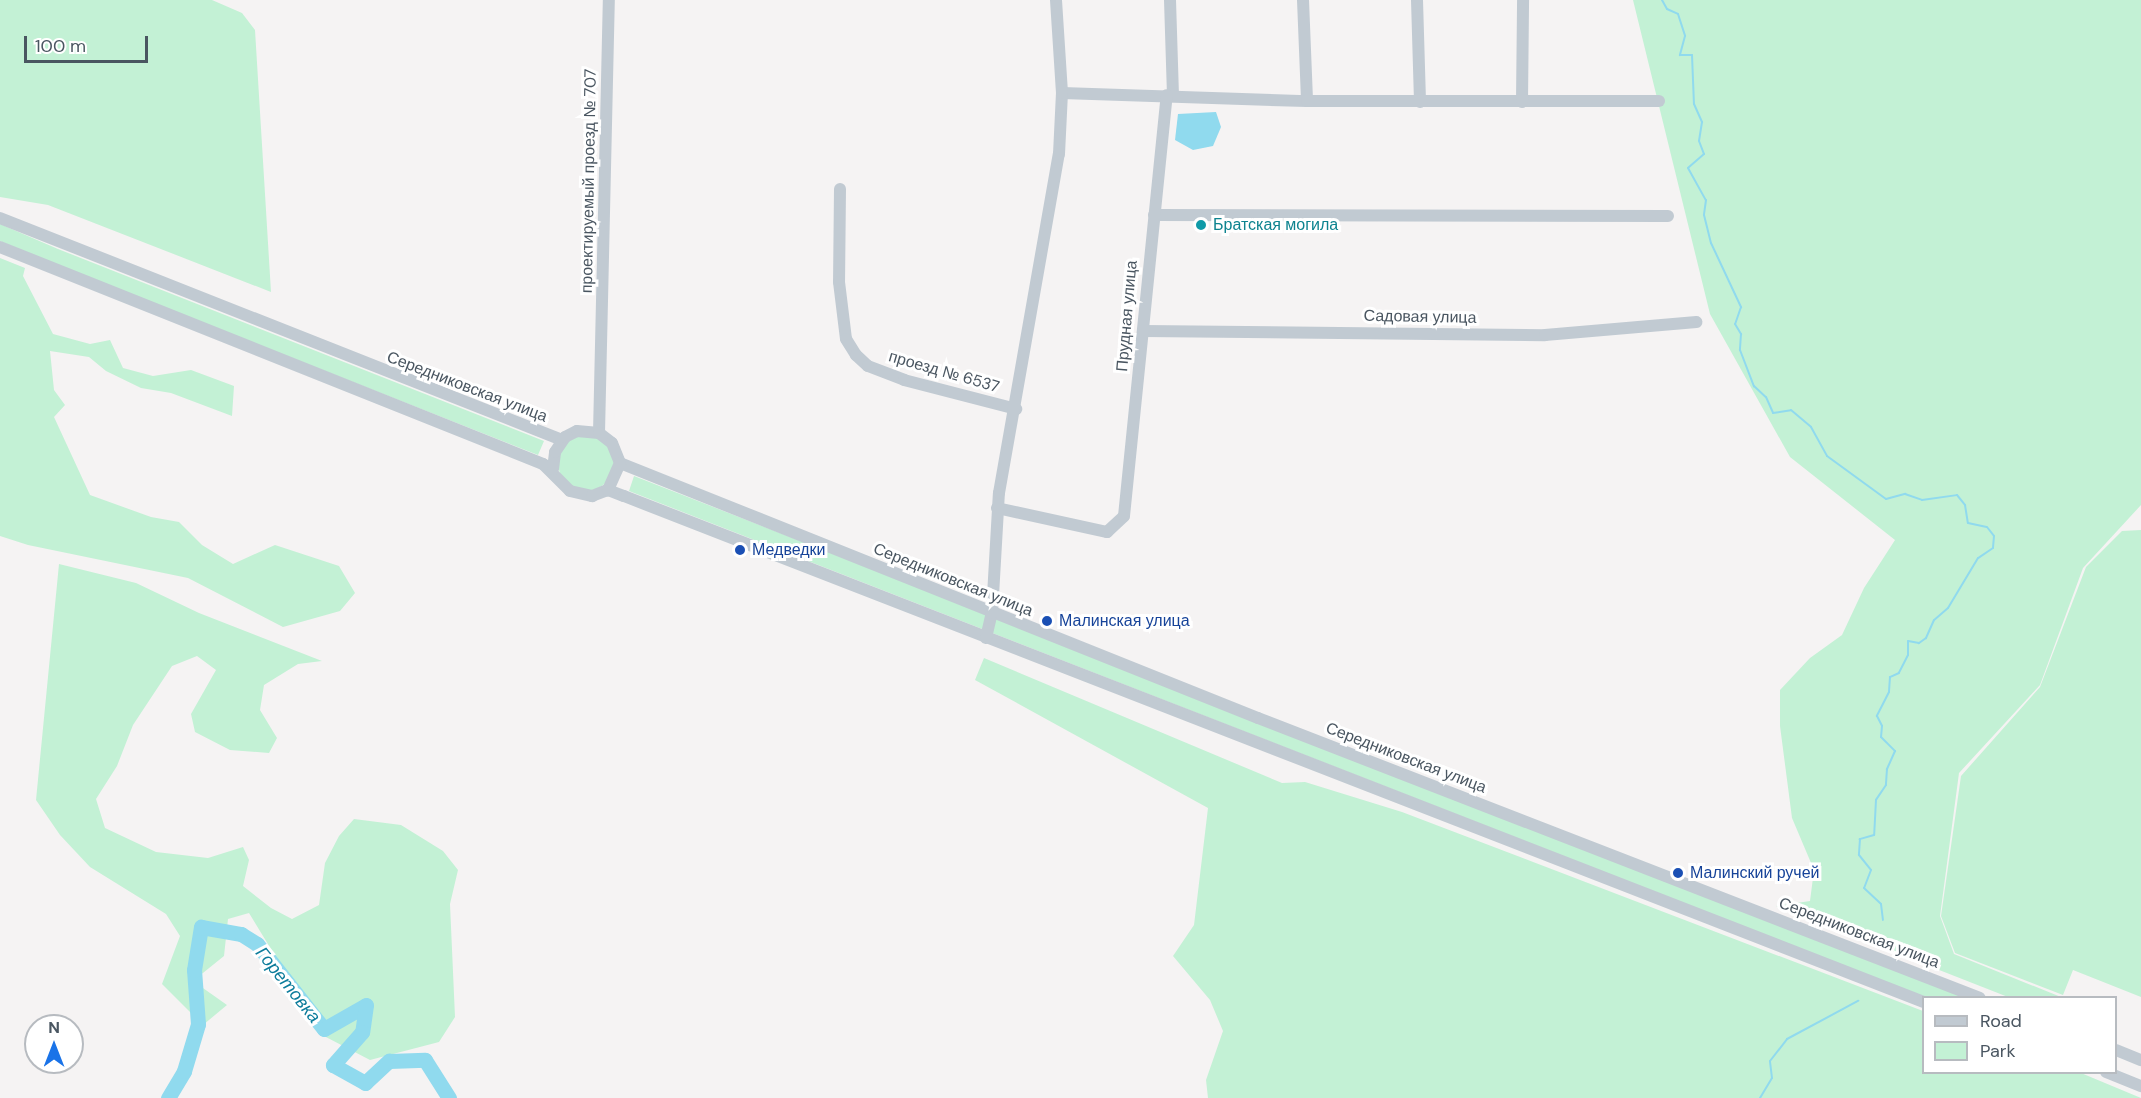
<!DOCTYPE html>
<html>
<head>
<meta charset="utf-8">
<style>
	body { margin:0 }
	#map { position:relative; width:2141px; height:1098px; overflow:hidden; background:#f5f3f3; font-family:"DM Sans",sans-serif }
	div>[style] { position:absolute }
	.green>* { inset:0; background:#c3f1d5 }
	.round { border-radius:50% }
	.water>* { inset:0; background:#90daee }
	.stream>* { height:2px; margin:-1px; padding:0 1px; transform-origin:1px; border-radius:1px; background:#90daee }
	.river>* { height:15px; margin:-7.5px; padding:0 7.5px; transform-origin:7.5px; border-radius:7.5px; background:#90daee }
	.minor>* { height:12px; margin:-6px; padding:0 6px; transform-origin:6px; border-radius:6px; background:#c1cad2 }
	.dots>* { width:16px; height:16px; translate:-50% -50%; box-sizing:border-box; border:3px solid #fff; border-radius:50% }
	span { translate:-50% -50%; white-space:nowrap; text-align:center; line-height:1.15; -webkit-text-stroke:6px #fff; paint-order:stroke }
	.street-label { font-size:16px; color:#4a5661 }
	.culture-label { font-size:16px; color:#0d838f }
	.left { translate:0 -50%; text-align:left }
	.transit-label { font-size:16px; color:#164399 }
	.water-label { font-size:18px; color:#0c7c9b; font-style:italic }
	.legend { position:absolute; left:1922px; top:996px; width:195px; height:78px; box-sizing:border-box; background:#fff; border:2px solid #b7bbc0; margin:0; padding:8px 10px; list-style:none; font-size:18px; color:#4a5661 }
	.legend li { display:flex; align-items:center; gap:12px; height:30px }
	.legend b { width:30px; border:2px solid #b7bbc0 }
	.north { position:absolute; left:24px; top:1014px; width:60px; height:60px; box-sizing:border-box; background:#fff; border:2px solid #b7bbc0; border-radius:50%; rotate:0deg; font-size:16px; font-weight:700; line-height:24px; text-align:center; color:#4a5661 }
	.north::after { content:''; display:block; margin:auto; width:21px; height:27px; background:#1a73e8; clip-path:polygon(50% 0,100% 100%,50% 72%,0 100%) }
	.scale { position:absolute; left:24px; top:36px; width:124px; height:27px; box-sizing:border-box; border:3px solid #4a5661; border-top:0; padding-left:8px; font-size:18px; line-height:21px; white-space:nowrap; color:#4a5661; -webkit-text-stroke:4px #fff; paint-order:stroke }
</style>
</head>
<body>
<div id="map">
	<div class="green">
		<div style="clip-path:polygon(0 0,212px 0,242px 13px,255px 30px,271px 292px,48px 205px,0 197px)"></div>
		<div style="clip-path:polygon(1633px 0,2141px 0,2141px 505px,2083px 568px,2040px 685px,1959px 773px,1940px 916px,1954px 954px,2061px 997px,2008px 997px,1776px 906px,1810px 901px,1814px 870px,1792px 818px,1780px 726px,1780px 690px,1810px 658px,1842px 635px,1864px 588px,1895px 540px,1790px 457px,1710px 314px)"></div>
		<div style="clip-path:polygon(0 224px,58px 249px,544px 441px,538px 455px,51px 263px,0 241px)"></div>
		<div style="clip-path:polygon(0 258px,25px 268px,23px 276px,53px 334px,90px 344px,110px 340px,123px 368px,153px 376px,191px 370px,234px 386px,232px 416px,171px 393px,141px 388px,106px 371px,89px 357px,50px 351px,54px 390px,65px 405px,54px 417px,90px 495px,151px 517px,179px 522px,202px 545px,233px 564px,275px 545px,339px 566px,355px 593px,340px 611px,283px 627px,188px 578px,28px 545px,0 536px)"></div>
		<div class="round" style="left:558px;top:435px;width:56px;height:56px"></div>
		<div style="clip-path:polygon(634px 476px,1967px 997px,1924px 997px,629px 491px)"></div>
		<div style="clip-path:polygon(2141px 530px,2141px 997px,2073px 970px,2063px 995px,1955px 953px,1941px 916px,1961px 776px,2040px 687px,2086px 567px,2122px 531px)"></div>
		<div style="clip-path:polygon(59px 564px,136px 583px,199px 613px,322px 661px,298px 664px,264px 685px,260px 710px,277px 738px,269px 753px,230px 750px,195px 732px,191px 714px,216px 670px,197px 656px,172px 666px,133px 725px,117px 766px,96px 799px,105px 828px,156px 852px,208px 858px,243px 847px,249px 860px,243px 886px,271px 908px,292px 919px,319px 905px,325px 863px,339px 836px,354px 819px,401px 825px,443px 851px,458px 870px,450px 904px,455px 1017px,439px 1042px,370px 1060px,324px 1036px,249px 913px,228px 919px,224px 956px,193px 981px,227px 1005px,203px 1025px,162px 984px,180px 936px,166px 914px,90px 867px,60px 835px,36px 800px)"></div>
		<div style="clip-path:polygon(984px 658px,1282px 783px,1305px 782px,1402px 812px,1923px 1011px,1924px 1072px,2081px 1073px,2141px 1098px,1208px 1098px,1206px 1080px,1223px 1031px,1210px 1000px,1173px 956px,1194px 925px,1208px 808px,975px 680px)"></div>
	</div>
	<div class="water">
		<div style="clip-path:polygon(1216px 112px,1221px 127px,1213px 146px,1193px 150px,1175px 140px,1178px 114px)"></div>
	</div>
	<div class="stream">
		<div style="left:1662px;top:0;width:10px;rotate:61deg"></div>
		<div style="left:1667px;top:9px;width:12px;rotate:24deg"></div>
		<div style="left:1678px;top:14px;width:23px;rotate:72deg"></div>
		<div style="left:1685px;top:36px;width:20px;rotate:105deg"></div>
		<div style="left:1680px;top:55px;width:12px"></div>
		<div style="left:1692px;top:55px;width:49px;rotate:87.7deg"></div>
		<div style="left:1694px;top:104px;width:20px;rotate:66deg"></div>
		<div style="left:1702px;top:122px;width:19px;rotate:99deg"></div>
		<div style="left:1699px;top:141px;width:14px;rotate:69deg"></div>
		<div style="left:1704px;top:154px;width:21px;rotate:139deg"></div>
		<div style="left:1688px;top:168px;width:37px;rotate:61deg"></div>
		<div style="left:1706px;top:200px;width:15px;rotate:98deg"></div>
		<div style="left:1704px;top:215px;width:29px;rotate:76deg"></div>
		<div style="left:1711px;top:243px;width:71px;rotate:64.9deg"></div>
		<div style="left:1741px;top:307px;width:18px;rotate:109deg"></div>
		<div style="left:1735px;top:324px;width:12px;rotate:59deg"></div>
		<div style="left:1741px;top:334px;width:16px;rotate:94deg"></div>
		<div style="left:1740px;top:350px;width:39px;rotate:69deg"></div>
		<div style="left:1754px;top:386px;width:16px;rotate:43deg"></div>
		<div style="left:1766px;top:397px;width:17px;rotate:66deg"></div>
		<div style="left:1773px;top:413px;width:18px;rotate:-9deg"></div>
		<div style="left:1791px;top:410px;width:26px;rotate:40deg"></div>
		<div style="left:1811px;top:427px;width:33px;rotate:61deg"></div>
		<div style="left:1827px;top:456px;width:73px;rotate:36.1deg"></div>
		<div style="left:1886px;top:499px;width:20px;rotate:-15deg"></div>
		<div style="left:1905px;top:494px;width:18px;rotate:19deg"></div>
		<div style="left:1922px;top:500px;width:35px;rotate:-8deg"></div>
		<div style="left:1957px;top:495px;width:13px;rotate:51deg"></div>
		<div style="left:1965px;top:505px;width:18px;rotate:81deg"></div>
		<div style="left:1968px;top:523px;width:19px;rotate:12deg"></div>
		<div style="left:1987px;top:527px;width:11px;rotate:52deg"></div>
		<div style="left:1994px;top:536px;width:12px;rotate:95deg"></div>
		<div style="left:1993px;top:548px;width:18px;rotate:146deg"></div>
		<div style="left:1978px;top:558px;width:58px;rotate:121deg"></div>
		<div style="left:1948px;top:608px;width:18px;rotate:139deg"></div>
		<div style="left:1934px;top:620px;width:20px;rotate:114deg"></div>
		<div style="left:1926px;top:638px;width:9px;rotate:144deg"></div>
		<div style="left:1919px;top:643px;width:11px;rotate:-170deg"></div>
		<div style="left:1908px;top:641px;width:14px;rotate:90deg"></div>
		<div style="left:1908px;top:655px;width:20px;rotate:117deg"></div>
		<div style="left:1899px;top:673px;width:10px;rotate:156deg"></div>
		<div style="left:1890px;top:677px;width:15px;rotate:94deg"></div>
		<div style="left:1889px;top:692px;width:27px;rotate:117deg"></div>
		<div style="left:1877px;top:716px;width:11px;rotate:63deg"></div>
		<div style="left:1882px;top:726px;width:11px;rotate:95deg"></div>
		<div style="left:1881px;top:737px;width:20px;rotate:45deg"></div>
		<div style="left:1895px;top:751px;width:20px;rotate:114deg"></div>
		<div style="left:1887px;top:769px;width:16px;rotate:94deg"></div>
		<div style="left:1886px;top:785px;width:18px;rotate:124deg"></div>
		<div style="left:1876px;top:800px;width:35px;rotate:93deg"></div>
		<div style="left:1874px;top:835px;width:15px;rotate:164deg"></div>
		<div style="left:1860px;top:839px;width:16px;rotate:94deg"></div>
		<div style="left:1859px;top:855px;width:19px;rotate:51deg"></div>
		<div style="left:1871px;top:870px;width:19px;rotate:111deg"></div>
		<div style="left:1864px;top:888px;width:23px;rotate:43deg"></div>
		<div style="left:1881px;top:904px;width:16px;rotate:83deg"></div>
		<div style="left:1760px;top:1098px;width:23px;rotate:-59deg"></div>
		<div style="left:1772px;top:1078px;width:17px;rotate:-97deg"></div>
		<div style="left:1770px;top:1061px;width:28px;rotate:-52deg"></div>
		<div style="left:1787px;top:1039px;width:81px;rotate:-28.2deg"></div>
	</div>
	<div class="river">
		<div style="left:168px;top:1098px;width:31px;rotate:-59deg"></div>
		<div style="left:184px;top:1071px;width:49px;rotate:-73.4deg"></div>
		<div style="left:198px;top:1024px;width:54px;rotate:-94.2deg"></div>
		<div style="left:194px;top:970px;width:44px;rotate:-80.8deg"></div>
		<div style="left:201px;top:927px;width:41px;rotate:9.9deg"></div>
		<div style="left:241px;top:934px;width:19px;rotate:32deg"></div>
		<div style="left:257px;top:944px;width:108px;rotate:51.8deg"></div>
		<div style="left:324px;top:1029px;width:48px;rotate:-29.7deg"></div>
		<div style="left:366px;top:1005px;width:27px;rotate:98deg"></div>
		<div style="left:362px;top:1032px;width:44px;rotate:131.3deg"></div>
		<div style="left:333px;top:1065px;width:37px;rotate:29deg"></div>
		<div style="left:365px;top:1083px;width:33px;rotate:-43deg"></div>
		<div style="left:389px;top:1061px;width:36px;rotate:-2deg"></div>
		<div style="left:425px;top:1060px;width:45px;rotate:57.7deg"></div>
	</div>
	<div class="minor">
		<div style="left:1170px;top:0;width:95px;rotate:88.2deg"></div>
		<div style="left:1303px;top:0;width:101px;rotate:87.7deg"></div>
		<div style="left:1417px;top:0;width:102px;rotate:88.3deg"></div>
		<div style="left:1062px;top:93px;width:245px;rotate:1.9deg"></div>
		<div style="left:1307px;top:101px;width:352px"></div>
		<div style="left:1522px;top:102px;width:102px;rotate:-89.4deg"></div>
		<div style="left:840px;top:189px;width:93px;rotate:90.6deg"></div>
		<div style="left:839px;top:282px;width:57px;rotate:83deg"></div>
		<div style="left:846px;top:339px;width:19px;rotate:58deg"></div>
		<div style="left:856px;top:355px;width:16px;rotate:43deg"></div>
		<div style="left:868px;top:366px;width:39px;rotate:21deg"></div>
		<div style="left:904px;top:380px;width:116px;rotate:14.5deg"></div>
		<div style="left:1154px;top:215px;width:514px;rotate:0.11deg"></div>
		<div style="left:0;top:218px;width:604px;rotate:21.55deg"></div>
		<div style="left:0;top:247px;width:585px;rotate:21.78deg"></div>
		<div style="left:543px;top:464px;width:38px;rotate:45deg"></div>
		<div style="left:570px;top:491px;width:23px;rotate:13deg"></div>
		<div style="left:592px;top:496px;width:17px;rotate:-21deg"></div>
		<div style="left:608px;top:490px;width:17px;rotate:21deg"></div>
		<div style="left:624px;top:496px;width:1395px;rotate:21.27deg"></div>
		<div style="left:1144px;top:331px;width:401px;rotate:0.6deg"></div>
		<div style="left:1545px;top:335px;width:152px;rotate:-4.9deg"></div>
		<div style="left:599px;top:433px;width:433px;rotate:-88.7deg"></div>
		<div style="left:620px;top:463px;width:687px;rotate:21.79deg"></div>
		<div style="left:1258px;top:718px;width:774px;rotate:21.2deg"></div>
		<div style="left:553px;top:469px;width:17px;rotate:-83deg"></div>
		<div style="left:555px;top:452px;width:18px;rotate:-56deg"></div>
		<div style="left:565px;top:437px;width:13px;rotate:-27deg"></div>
		<div style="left:577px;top:431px;width:22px;rotate:5deg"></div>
		<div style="left:599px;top:433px;width:16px;rotate:38deg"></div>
		<div style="left:612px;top:443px;width:22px;rotate:68deg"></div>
		<div style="left:620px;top:463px;width:30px;rotate:114deg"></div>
		<div style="left:997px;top:508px;width:113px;rotate:12.3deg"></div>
		<div style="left:1107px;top:532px;width:23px;rotate:-43deg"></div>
		<div style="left:1124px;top:516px;width:423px;rotate:-84.2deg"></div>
		<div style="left:986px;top:638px;width:26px;rotate:-77deg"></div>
		<div style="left:992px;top:613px;width:120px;rotate:-86.7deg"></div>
		<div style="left:999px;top:493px;width:344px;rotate:-80deg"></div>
		<div style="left:1059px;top:154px;width:61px;rotate:-87.2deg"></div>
		<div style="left:1062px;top:93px;width:93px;rotate:-93.7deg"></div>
		<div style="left:2116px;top:1050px;width:27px;rotate:22deg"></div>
		<div style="left:2106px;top:1072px;width:38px;rotate:22deg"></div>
	</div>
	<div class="dots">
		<div style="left:1201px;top:225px;background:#0f9aa8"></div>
		<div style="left:740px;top:550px;background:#1a4fb4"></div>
		<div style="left:1047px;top:621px;background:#1a4fb4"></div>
		<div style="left:1678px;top:873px;background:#1a4fb4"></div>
	</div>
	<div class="street-label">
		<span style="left:589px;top:181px;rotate:-89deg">проектируемый проезд № 707</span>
		<span style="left:1127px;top:316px;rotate:-85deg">Прудная улица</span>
		<span style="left:1420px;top:317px;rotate:1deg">Садовая улица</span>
		<span style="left:944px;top:372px;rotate:16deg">проезд № 6537</span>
		<span style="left:467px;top:387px;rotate:21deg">Середниковская улица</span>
		<span style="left:953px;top:580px;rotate:22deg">Середниковская улица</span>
		<span style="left:1406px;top:758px;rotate:21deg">Середниковская улица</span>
		<span style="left:1859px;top:933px;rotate:21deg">Середниковская улица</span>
	</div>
	<div class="culture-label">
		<span class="left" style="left:1213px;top:225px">Братская могила</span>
	</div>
	<div class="transit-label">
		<span class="left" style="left:752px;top:550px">Медведки</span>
		<span class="left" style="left:1059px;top:621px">Малинская улица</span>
		<span class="left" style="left:1690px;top:873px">Малинский ручей</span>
	</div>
	<div class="water-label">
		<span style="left:288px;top:985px;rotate:51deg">Горетовка</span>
	</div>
	<ul class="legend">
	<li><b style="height:8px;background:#c1cad2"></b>Road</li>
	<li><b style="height:16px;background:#c3f1d5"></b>Park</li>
	</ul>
	<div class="north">N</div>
	<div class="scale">100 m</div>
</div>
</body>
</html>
